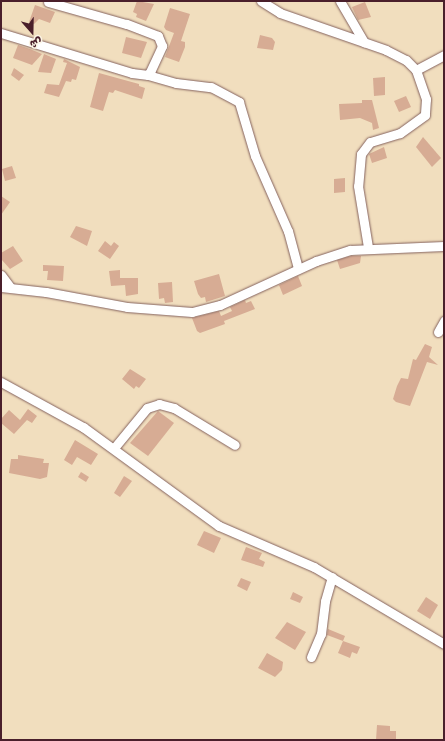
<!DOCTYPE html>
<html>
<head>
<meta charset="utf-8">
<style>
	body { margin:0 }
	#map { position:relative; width:445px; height:741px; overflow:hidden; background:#f1debe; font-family:Caveat,"Playpen Sans Arabic",sans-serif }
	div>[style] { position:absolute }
	.building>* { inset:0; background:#d7ac94 }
	.roads { filter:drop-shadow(0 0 1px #84625e) drop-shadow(0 0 1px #84625e) }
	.minor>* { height:9px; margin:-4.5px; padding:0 4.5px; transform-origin:4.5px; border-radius:4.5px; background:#fff }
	span { translate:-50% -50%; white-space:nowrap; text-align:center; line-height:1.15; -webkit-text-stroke:3.5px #fcf5e5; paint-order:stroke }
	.frame { position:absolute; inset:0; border:2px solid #4a1f2b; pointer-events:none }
	.north { position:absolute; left:12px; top:12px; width:40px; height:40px; -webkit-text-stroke:3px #fcf5e5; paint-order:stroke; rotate:160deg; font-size:11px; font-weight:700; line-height:16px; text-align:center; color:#4a1f2b }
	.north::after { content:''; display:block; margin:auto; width:14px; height:18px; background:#4a1f2b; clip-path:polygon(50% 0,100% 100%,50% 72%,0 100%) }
</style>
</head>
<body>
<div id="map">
	<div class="building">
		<div style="clip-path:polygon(137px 1px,154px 4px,146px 21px,136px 17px,137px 14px,133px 12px)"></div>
		<div style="clip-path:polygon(365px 2px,371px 17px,358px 20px,352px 7px)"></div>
		<div style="clip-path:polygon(35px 5px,55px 12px,50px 23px,39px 19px,34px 24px,29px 22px)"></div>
		<div style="clip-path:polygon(170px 8px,190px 14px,181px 41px,185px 42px,185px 47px,179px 62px,165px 57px,174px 33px,166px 30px,164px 27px)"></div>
		<div style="clip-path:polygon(260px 35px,272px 38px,275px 42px,273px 50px,257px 48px)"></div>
		<div style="clip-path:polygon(126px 37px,147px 42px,141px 58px,122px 53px)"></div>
		<div style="clip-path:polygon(18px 45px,30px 49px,42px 54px,32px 65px,13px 58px)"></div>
		<div style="clip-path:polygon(44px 54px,56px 59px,51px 73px,38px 72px)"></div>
		<div style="clip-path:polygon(64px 59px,80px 67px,76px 80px,72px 79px,71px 82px,66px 81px,59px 97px,44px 93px,47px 84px,59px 85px,67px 63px,63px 62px)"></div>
		<div style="clip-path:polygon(14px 68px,24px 75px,19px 81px,11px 75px)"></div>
		<div style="clip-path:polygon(99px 73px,139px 84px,139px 86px,145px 88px,142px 99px,115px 90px,113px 93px,109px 92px,103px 111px,90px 107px)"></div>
		<div style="clip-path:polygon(385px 77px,385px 95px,374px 96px,373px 78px)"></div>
		<div style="clip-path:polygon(406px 96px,411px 107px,399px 112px,394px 101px)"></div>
		<div style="clip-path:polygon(362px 100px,372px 100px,379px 128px,373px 130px,372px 123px,360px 118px,340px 120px,339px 104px,362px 103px)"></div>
		<div style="clip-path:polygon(423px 137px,441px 158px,432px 167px,416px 147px)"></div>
		<div style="clip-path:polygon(384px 147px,387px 158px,372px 163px,369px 154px)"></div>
		<div style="clip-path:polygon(12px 166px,16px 178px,5px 181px,2px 169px)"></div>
		<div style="clip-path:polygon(345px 178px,345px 192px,334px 193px,334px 179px)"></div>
		<div style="clip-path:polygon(1px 196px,10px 202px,1px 215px)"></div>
		<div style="clip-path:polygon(76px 226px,92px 231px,87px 246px,70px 237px)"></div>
		<div style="clip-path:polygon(105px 241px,111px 246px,114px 242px,119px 246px,110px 259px,98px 251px)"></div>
		<div style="clip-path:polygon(13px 246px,23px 261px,10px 269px,1px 259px,1px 253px)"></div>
		<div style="clip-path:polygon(351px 256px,361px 256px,360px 263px,340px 269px,337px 260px)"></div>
		<div style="clip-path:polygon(43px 265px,64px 266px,63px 281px,47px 280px,48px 271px,43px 271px)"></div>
		<div style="clip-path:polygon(120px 270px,120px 278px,138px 278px,138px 294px,126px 296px,125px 285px,111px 286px,109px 271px)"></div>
		<div style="clip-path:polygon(219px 274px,225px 296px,206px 302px,205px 297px,201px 298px,198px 294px,194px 281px)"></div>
		<div style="clip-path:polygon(298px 276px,302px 286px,283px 295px,279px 285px)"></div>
		<div style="clip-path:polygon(172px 282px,173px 302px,165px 303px,164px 298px,159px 299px,158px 283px)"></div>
		<div style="clip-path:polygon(245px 300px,246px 303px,251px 301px,255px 309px,224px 321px,225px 324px,200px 333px,197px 331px,192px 318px,219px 311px,221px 316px,232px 311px,230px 307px)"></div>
		<div style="clip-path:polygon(425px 344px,432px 347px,429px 357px,438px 365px,427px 362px,410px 406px,396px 402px,393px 399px,397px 386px,401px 378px,408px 379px,413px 359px,416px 360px)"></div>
		<div style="clip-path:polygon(130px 369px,146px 379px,139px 388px,136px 386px,134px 389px,122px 379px)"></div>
		<div style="clip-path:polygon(28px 409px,37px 416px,32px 423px,27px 420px,14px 434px,1px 423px,1px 419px,9px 410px,20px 420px)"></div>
		<div style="clip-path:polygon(158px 411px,174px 423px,148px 456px,130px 443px)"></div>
		<div style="clip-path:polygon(75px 440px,98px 454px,91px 465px,77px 457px,72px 465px,64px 460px)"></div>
		<div style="clip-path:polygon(18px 455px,44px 459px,43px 463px,49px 463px,47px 477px,40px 479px,9px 473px,11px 459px,18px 459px)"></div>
		<div style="clip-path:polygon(81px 472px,89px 477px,86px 482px,78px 477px)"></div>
		<div style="clip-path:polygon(124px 476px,132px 481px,120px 497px,114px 493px)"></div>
		<div style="clip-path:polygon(204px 531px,221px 538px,214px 553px,197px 545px)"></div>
		<div style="clip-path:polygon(246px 547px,262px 553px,259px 559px,265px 562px,263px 567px,241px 560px)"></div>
		<div style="clip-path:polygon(241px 578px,251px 582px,247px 591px,237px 586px)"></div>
		<div style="clip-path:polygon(293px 592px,303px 597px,300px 603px,290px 599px)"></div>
		<div style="clip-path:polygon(426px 597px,438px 605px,430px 619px,417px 611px)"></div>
		<div style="clip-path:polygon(287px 622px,306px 632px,295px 650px,275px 638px)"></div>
		<div style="clip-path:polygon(328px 629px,345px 636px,343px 641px,327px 635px)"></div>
		<div style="clip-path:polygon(343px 641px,360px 647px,357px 654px,352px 652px,350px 658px,338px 653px)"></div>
		<div style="clip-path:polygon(267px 653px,283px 662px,282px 670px,275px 677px,258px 668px)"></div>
		<div style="clip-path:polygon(377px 725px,390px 726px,390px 731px,396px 731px,396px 740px,376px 740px)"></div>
	</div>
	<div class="roads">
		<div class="minor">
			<div style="left:261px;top:1px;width:22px;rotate:32deg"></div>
			<div style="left:280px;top:13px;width:112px;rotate:19.2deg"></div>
			<div style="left:386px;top:50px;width:22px;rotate:27deg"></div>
			<div style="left:406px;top:60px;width:14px;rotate:45deg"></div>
			<div style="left:416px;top:70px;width:31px;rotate:71deg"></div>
			<div style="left:426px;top:99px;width:16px;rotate:94deg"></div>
			<div style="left:425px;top:115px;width:31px;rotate:144deg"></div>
			<div style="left:400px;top:133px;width:31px;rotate:163deg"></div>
			<div style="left:370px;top:142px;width:15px;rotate:127deg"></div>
			<div style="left:361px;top:154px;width:32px;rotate:95deg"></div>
			<div style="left:358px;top:186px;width:62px;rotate:80.7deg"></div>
			<div style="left:340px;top:1px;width:48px;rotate:59.7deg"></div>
			<div style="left:1px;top:33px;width:137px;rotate:17deg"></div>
			<div style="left:132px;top:73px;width:16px;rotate:7deg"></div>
			<div style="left:148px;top:75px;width:4px;rotate:-56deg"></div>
			<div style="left:150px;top:72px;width:29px;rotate:-65deg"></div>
			<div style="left:162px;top:46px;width:11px;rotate:-112deg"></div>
			<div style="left:158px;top:36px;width:34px;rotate:-159deg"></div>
			<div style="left:126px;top:24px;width:81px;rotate:-164.2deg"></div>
			<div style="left:416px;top:70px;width:32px;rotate:-28deg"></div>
			<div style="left:148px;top:75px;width:29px;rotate:16deg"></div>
			<div style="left:176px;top:83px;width:35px;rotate:7deg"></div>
			<div style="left:211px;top:87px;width:32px;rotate:28deg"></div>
			<div style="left:239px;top:102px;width:56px;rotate:73.5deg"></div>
			<div style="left:255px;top:156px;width:82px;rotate:66.3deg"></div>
			<div style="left:288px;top:231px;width:39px;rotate:75deg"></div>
			<div style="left:1px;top:275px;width:15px;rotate:53deg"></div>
			<div style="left:1px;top:287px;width:45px;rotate:6.3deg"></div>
			<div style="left:46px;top:292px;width:82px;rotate:10.5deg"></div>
			<div style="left:127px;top:307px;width:65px;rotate:4.4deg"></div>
			<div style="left:192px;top:312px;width:29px;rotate:-14deg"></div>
			<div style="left:220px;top:305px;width:106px;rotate:-24.6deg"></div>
			<div style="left:316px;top:261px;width:36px;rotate:-18deg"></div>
			<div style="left:350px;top:250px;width:94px;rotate:-2.4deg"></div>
			<div style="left:438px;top:332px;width:13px;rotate:-61deg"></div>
			<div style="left:1px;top:382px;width:94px;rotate:28.8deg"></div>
			<div style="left:83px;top:427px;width:168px;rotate:36.1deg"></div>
			<div style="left:219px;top:526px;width:103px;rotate:23.3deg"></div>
			<div style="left:314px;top:567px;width:151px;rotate:30.6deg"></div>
			<div style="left:114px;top:448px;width:52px;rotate:-50.5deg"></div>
			<div style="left:147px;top:408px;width:13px;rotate:-18deg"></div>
			<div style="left:159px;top:404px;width:16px;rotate:15deg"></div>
			<div style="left:174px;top:408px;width:71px;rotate:31.2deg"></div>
			<div style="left:311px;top:657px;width:25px;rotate:-67deg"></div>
			<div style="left:321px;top:634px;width:33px;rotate:-83deg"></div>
			<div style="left:325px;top:601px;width:25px;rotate:-74deg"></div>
		</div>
	</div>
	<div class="frame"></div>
	<div class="north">ش</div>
</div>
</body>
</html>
